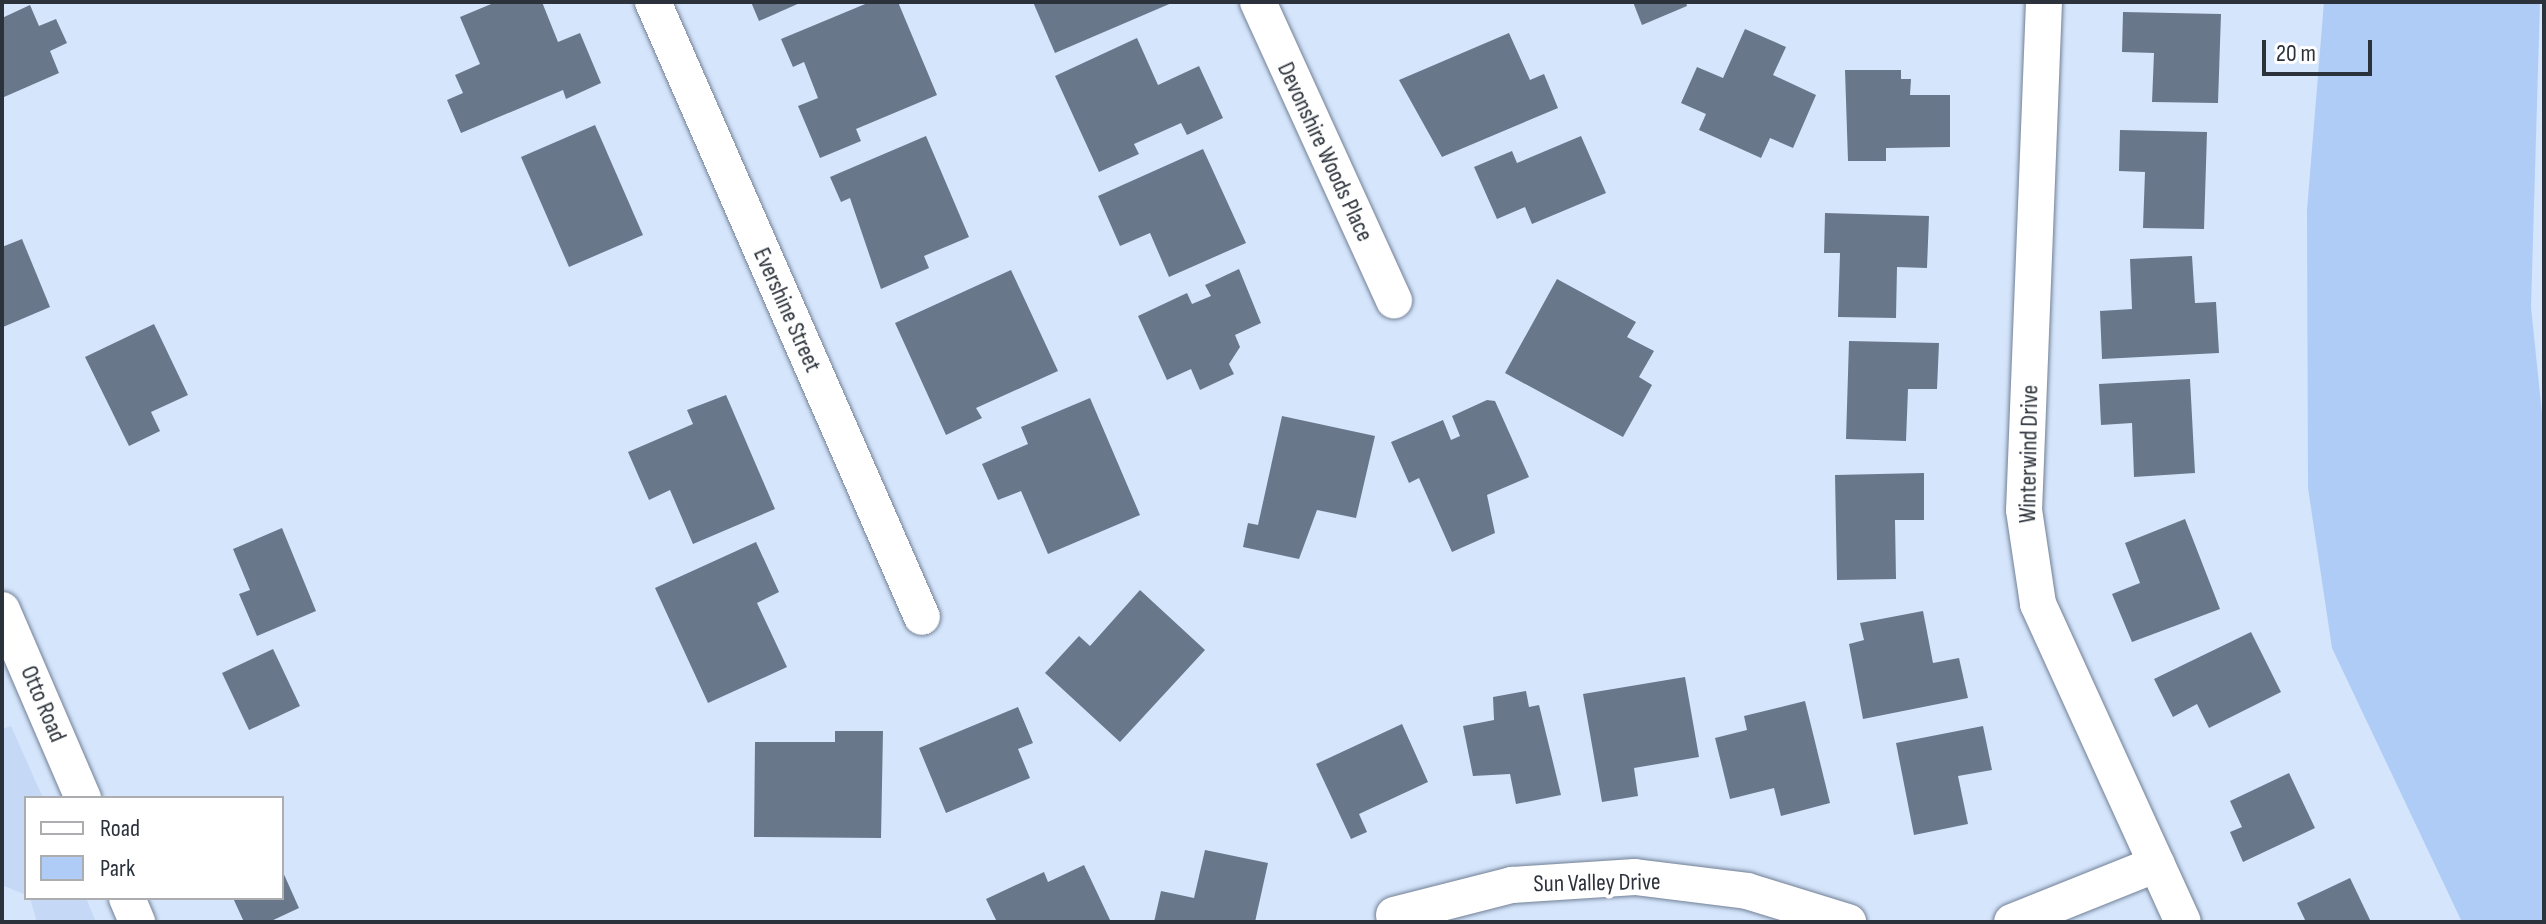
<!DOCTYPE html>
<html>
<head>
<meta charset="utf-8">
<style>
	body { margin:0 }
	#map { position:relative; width:2546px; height:924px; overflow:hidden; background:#d5e5fc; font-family:"Sofia Sans Condensed",sans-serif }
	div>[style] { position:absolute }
	.built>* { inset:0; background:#c5d9f6 }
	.green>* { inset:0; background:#afccf6 }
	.building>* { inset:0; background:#69778b }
	.roads { filter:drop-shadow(0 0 2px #728095) drop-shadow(0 0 2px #728095) }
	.minor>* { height:36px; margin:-18px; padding:0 18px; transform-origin:18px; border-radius:18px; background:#fff }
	span { translate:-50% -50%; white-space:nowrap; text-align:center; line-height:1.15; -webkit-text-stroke:8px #fff; paint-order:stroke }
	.street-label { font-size:24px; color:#2c323b }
	.frame { position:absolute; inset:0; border:4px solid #2c323b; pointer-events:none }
	.legend { position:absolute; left:24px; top:796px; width:260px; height:104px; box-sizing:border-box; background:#fff; border:2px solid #abadb1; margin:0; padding:10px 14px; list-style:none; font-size:24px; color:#2c323b }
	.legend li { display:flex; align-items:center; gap:16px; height:40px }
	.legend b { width:40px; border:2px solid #abadb1 }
	.scale { position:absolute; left:2262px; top:40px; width:110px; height:36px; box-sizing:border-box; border:4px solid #2c323b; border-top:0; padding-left:10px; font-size:24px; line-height:28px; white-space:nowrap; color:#2c323b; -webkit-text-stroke:6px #fff; paint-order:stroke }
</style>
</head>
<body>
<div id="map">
	<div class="built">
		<div style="clip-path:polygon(11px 726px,43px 798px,26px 798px,26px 895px,2px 885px,2px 729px)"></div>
		<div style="clip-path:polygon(30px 898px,86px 898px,96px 922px,37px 922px)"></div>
	</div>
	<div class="green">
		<div style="clip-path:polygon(2324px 2px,2540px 2px,2531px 307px,2544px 433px,2544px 922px,2462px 922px,2332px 648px,2308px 488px,2307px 210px)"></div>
	</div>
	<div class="building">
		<div style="clip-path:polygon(496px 2px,542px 2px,558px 42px,580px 33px,601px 83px,566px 99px,563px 90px,461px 133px,447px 100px,463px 93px,455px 75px,480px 64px,460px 17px)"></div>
		<div style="clip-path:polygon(751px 2px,802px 2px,759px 21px)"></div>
		<div style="clip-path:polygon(870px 2px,898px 2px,937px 95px,856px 129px,861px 141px,820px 158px,798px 106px,818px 98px,804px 62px,793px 67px,781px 39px)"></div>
		<div style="clip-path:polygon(1033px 2px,1174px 2px,1055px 53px)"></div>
		<div style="clip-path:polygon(1633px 2px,1686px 2px,1687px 6px,1642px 25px)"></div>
		<div style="clip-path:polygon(30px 5px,39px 26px,56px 19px,67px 43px,50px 51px,59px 73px,4px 97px,2px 18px)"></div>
		<div style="clip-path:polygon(2123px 12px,2221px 14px,2218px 103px,2152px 102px,2154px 53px,2122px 52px)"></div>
		<div style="clip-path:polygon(1745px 29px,1786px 47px,1773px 75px,1816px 95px,1793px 148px,1770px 138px,1761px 158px,1699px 130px,1706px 114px,1681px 103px,1697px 67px,1723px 78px)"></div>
		<div style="clip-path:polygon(1509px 33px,1530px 80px,1544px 74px,1558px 108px,1442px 157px,1399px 80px)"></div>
		<div style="clip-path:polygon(1137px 38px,1158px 85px,1199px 66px,1223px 118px,1187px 135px,1181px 123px,1134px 144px,1139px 154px,1099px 172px,1055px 76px)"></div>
		<div style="clip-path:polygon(1845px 70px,1901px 70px,1901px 79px,1911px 79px,1910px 95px,1950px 95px,1950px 147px,1886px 148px,1886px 161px,1848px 161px)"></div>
		<div style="clip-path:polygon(595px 125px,643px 235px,569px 267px,521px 157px)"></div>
		<div style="clip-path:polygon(2120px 130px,2207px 132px,2204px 229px,2143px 228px,2145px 172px,2119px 171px)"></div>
		<div style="clip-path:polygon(926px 136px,969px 237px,924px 256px,929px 268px,881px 289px,850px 198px,841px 202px,830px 177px)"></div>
		<div style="clip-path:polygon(1581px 136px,1606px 193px,1532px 224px,1525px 207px,1497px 219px,1474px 167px,1512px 151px,1517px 163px)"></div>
		<div style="clip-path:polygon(1203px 149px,1246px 243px,1169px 277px,1150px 233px,1120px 246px,1098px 196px)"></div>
		<div style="clip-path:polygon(1825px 213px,1929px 216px,1927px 268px,1897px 267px,1896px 318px,1838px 317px,1840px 253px,1824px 253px)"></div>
		<div style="clip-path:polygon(22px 239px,50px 307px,3px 327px,2px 247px)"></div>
		<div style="clip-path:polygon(2192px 256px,2195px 303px,2216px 302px,2219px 353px,2102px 359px,2100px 311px,2132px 309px,2130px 259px)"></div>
		<div style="clip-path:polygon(1239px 269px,1261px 323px,1235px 335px,1240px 347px,1229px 364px,1234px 374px,1200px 390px,1191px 369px,1167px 380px,1138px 316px,1187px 293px,1192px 304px,1211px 296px,1205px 285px)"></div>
		<div style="clip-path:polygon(1011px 270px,1058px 371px,976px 408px,982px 418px,946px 435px,895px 323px)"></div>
		<div style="clip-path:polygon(1557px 279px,1636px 322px,1627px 337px,1654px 351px,1639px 377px,1652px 385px,1623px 437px,1505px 373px)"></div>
		<div style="clip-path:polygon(154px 324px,188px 395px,151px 412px,160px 431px,129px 446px,85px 357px)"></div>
		<div style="clip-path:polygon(1849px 341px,1939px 343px,1937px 389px,1908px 389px,1906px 441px,1846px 439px)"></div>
		<div style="clip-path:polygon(2190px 379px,2195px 473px,2134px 477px,2132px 423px,2101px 425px,2099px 384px)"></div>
		<div style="clip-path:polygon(726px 395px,775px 509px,693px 544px,670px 490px,649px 500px,628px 452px,693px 424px,687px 410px)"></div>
		<div style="clip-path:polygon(1090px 398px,1140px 515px,1048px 554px,1021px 491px,998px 500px,982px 464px,1028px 444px,1021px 427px)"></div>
		<div style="clip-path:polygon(1487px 400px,1495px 401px,1529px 477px,1487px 495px,1495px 533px,1452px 552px,1419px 478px,1409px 483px,1391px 442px,1443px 420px,1451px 440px,1460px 436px,1452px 416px)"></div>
		<div style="clip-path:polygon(1282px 416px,1375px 436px,1356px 518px,1317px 510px,1299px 559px,1243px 547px,1248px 523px,1258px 525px)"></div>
		<div style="clip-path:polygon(1924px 473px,1924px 520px,1895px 520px,1896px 579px,1837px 580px,1835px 475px)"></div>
		<div style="clip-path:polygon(2185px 519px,2220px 609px,2132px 642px,2112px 594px,2140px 583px,2125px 543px)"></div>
		<div style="clip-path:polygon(282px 528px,316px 611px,257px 636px,239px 594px,250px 590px,233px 549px)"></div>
		<div style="clip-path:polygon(756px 542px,779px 592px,757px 603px,787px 667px,708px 703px,655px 588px)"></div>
		<div style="clip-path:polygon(1140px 590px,1205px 650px,1120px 742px,1045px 673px,1079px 636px,1090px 646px)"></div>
		<div style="clip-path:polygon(1923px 611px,1933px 663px,1959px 658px,1968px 698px,1863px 719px,1849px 644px,1864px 640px,1860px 623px)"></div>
		<div style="clip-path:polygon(2251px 632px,2281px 692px,2209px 728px,2197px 704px,2173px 717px,2154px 679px)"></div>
		<div style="clip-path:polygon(273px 649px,300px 706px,249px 730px,222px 673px)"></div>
		<div style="clip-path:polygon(1685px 677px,1699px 757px,1634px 768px,1638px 796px,1602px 802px,1583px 694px)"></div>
		<div style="clip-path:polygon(1526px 691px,1529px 707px,1539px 705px,1561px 795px,1516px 804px,1510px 774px,1473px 776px,1463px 726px,1494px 720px,1493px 697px)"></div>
		<div style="clip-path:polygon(1805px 701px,1830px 803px,1781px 816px,1774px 788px,1730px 799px,1715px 738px,1747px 730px,1744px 716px)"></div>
		<div style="clip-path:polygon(1018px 707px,1033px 743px,1018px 749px,1030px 778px,946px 813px,919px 748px)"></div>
		<div style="clip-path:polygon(1402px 724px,1428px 782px,1359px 814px,1367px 832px,1351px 839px,1316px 764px)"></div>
		<div style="clip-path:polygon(1983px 726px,1992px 770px,1958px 776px,1968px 824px,1914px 835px,1896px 743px)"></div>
		<div style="clip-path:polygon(835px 731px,883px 731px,881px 838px,754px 837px,755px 742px,835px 742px)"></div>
		<div style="clip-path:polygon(2289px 773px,2315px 828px,2243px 862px,2230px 832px,2242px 827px,2230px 801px)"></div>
		<div style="clip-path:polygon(1205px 850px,1268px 863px,1255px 922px,1154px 922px,1161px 891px,1194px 898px)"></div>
		<div style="clip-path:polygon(1084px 865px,1111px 922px,997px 922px,986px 899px,1044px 872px,1048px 882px)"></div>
		<div style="clip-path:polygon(282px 870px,299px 908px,269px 922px,244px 922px,233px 898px,282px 898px)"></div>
		<div style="clip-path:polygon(2350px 878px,2371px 922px,2306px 922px,2297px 903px)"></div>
	</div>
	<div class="roads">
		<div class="minor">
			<div style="left:653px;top:2px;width:671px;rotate:66.38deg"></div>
			<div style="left:1258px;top:2px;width:328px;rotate:65.5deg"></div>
			<div style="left:2044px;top:2px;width:508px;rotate:92.25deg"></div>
			<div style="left:2024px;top:510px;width:95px;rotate:81.5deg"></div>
			<div style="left:2038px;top:604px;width:349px;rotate:65.5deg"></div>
			<div style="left:2px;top:610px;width:205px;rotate:66.7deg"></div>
			<div style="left:127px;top:898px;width:26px;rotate:67deg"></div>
			<div style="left:1394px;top:915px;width:122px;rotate:-14.3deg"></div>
			<div style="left:1512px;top:885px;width:123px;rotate:-3.7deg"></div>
			<div style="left:1635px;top:877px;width:113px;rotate:7.1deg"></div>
			<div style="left:1747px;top:891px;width:106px;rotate:17.1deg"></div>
			<div style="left:2012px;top:922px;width:156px;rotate:-21.8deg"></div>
		</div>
	</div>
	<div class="street-label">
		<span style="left:1325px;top:152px;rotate:65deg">Devonshire Woods Place</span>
		<span style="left:787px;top:310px;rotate:66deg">Evershine Street</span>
		<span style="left:2029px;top:454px;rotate:-89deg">Winterwind Drive</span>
		<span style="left:43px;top:704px;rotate:67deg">Otto Road</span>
		<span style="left:1597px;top:883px;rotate:-1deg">Sun Valley Drive</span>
	</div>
	<div class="frame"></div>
	<ul class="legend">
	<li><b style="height:10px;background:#fff"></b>Road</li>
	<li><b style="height:22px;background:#afccf6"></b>Park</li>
	</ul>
	<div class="scale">20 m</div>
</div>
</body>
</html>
